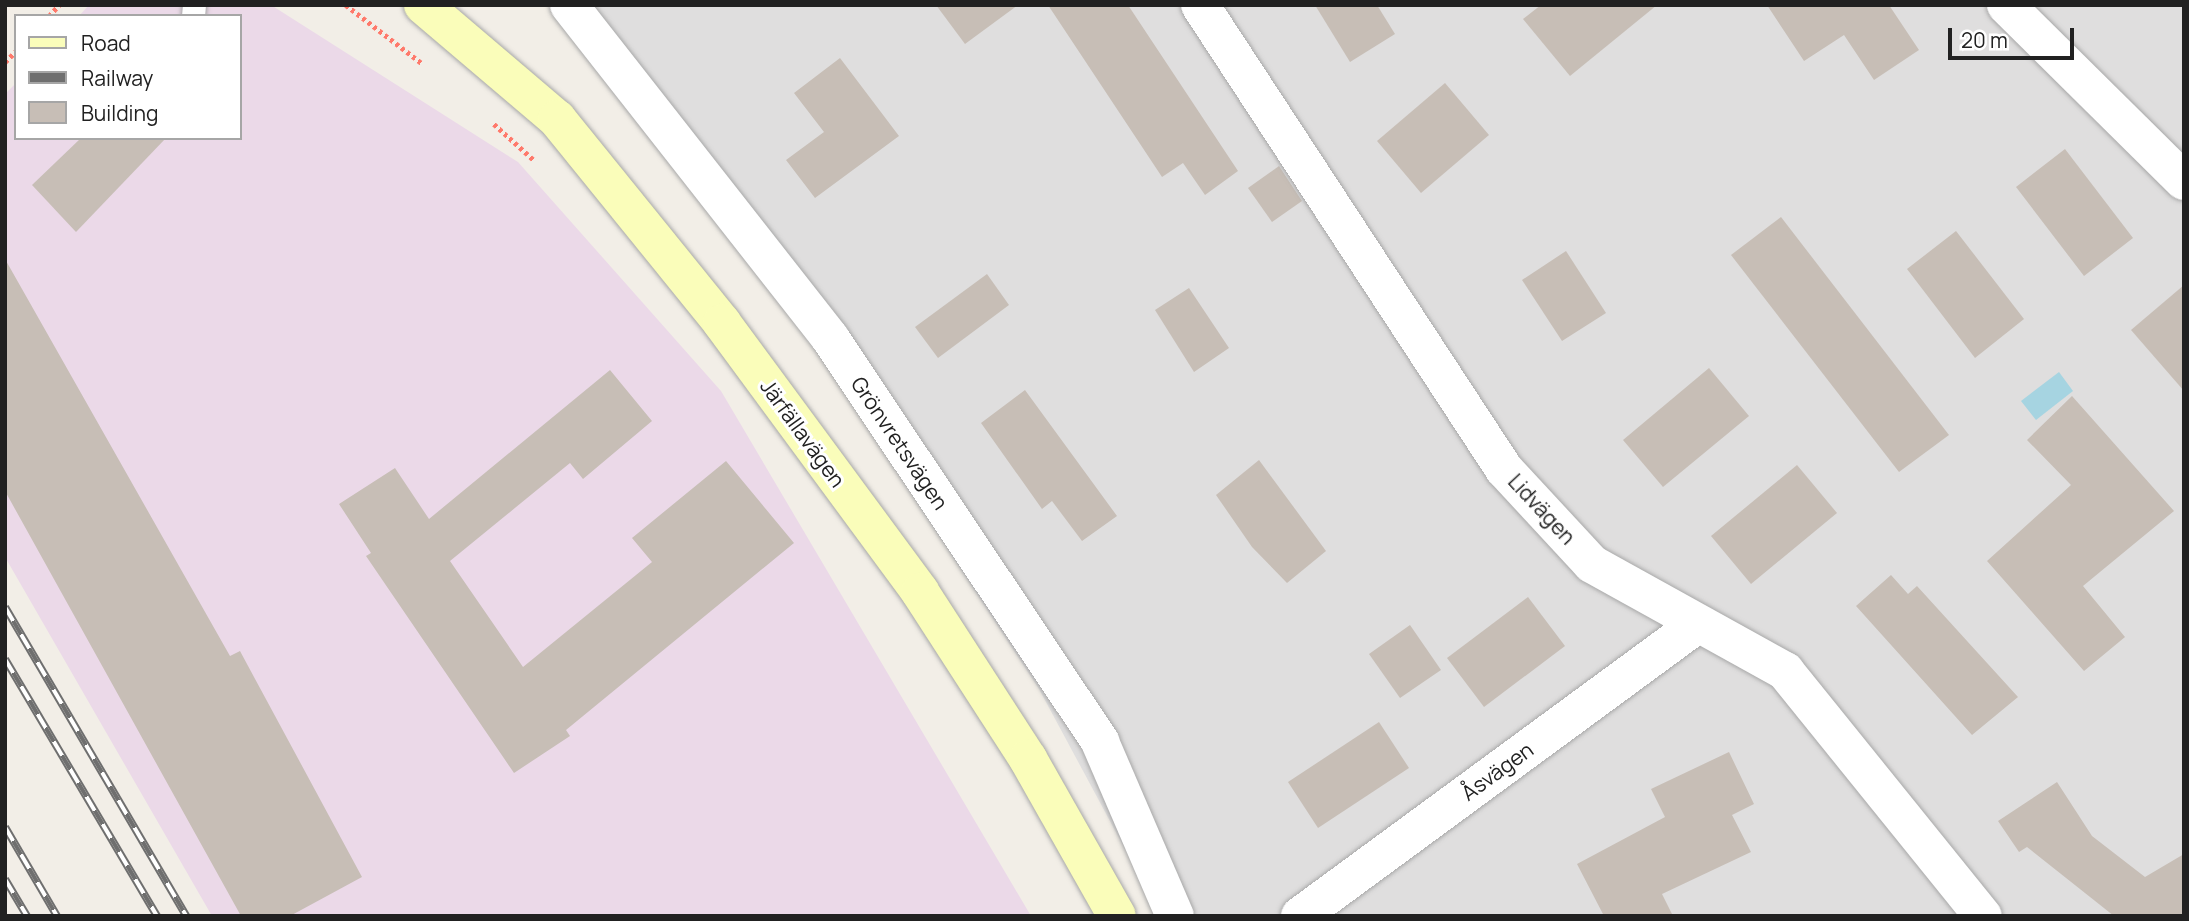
<!DOCTYPE html>
<html>
<head>
<meta charset="utf-8">
<style>
	body { margin:0 }
	#map { position:relative; width:2189px; height:921px; overflow:hidden; background:#f2eee7; font-family:Manrope,sans-serif }
	div>[style] { position:absolute }
	.residential>* { inset:0; background:#dfdede }
	.industrial>* { inset:0; background:#ebd9e8 }
	.water>* { inset:0; background:#a6d4e1 }
	.building>* { inset:0; background:#c7beb6 }
	.path>* { height:4.5px; margin-top:-2.25px; transform-origin:0; background:repeating-linear-gradient(90deg,#ff796b 0 3.5px,transparent 0 7px) }
	.roads { filter:drop-shadow(0 0 2px #a8a8a8) drop-shadow(0 0 2px #a8a8a8) }
	.lane>* { height:23px; margin:-11.5px; padding:0 11.5px; transform-origin:11.5px; border-radius:11.5px; background:#fff }
	.street>* { height:38px; margin:-19px; padding:0 19px; transform-origin:19px; border-radius:19px; background:#fff }
	.secondary>* { height:38px; margin:-19px; padding:0 19px; transform-origin:19px; border-radius:19px; background:#fafdba }
	.rail>* { height:8px; margin-top:-4px; transform-origin:0; background:repeating-linear-gradient(90deg,#fff 0 16px,#6f6f6f 0 32px); box-sizing:border-box; border-block:2px solid #6f6f6f }
	span { translate:-50% -50%; white-space:nowrap; text-align:center; line-height:1.15; -webkit-text-stroke:6px #fff; paint-order:stroke }
	.street-label { font-size:21px; color:#212121 }
	.frame { position:absolute; inset:0; border:7px solid #212121; pointer-events:none }
	.legend { position:absolute; left:14px; top:14px; width:228px; height:126px; box-sizing:border-box; background:#fff; border:2px solid #a6a6a6; margin:0; padding:9px 12px; list-style:none; font-size:21px; color:#212121 }
	.legend li { display:flex; align-items:center; gap:14px; height:35px }
	.legend b { width:35px; border:2px solid #a6a6a6 }
	.scale { position:absolute; left:1948px; top:28px; width:126px; height:32px; box-sizing:border-box; border:4px solid #212121; border-top:0; padding-left:9px; font-size:21px; line-height:24px; white-space:nowrap; color:#212121; -webkit-text-stroke:5px #fff; paint-order:stroke }
</style>
</head>
<body>
<div id="map">
	<div class="residential">
		<div style="clip-path:polygon(550px 5px,2184px 5px,2184px 916px,1161px 916px,1039px 689px,795px 316px)"></div>
	</div>
	<div class="industrial">
		<div style="clip-path:polygon(89px 5px,271px 5px,518px 162px,721px 391px,1031px 916px,212px 916px,5px 557px,5px 94px,16px 83px,16px 138px,240px 138px,240px 16px,79px 16px)"></div>
	</div>
	<div class="water">
		<div style="clip-path:polygon(2059px 372px,2073px 391px,2036px 420px,2021px 401px)"></div>
	</div>
	<div class="building">
		<div style="clip-path:polygon(936px 5px,1018px 5px,965px 44px)"></div>
		<div style="clip-path:polygon(1048px 5px,1128px 5px,1238px 171px,1205px 195px,1183px 163px,1162px 177px)"></div>
		<div style="clip-path:polygon(1315px 5px,1377px 5px,1395px 34px,1350px 62px)"></div>
		<div style="clip-path:polygon(1541px 5px,1657px 5px,1570px 76px,1523px 19px)"></div>
		<div style="clip-path:polygon(1767px 5px,1889px 5px,1919px 50px,1874px 80px,1844px 35px,1804px 61px)"></div>
		<div style="clip-path:polygon(840px 58px,899px 136px,815px 198px,786px 160px,824px 132px,794px 93px)"></div>
		<div style="clip-path:polygon(1445px 83px,1489px 135px,1421px 193px,1377px 141px)"></div>
		<div style="clip-path:polygon(81px 138px,166px 138px,76px 232px,32px 185px)"></div>
		<div style="clip-path:polygon(2065px 149px,2133px 238px,2084px 276px,2016px 187px)"></div>
		<div style="clip-path:polygon(1279px 166px,1302px 201px,1272px 222px,1248px 188px)"></div>
		<div style="clip-path:polygon(1781px 217px,1949px 435px,1899px 472px,1731px 255px)"></div>
		<div style="clip-path:polygon(1956px 231px,2024px 319px,1975px 358px,1907px 269px)"></div>
		<div style="clip-path:polygon(1566px 251px,1606px 313px,1562px 341px,1522px 280px)"></div>
		<div style="clip-path:polygon(5px 259px,230px 656px,240px 651px,362px 877px,290px 916px,241px 916px,5px 491px)"></div>
		<div style="clip-path:polygon(987px 274px,1009px 305px,938px 358px,915px 327px)"></div>
		<div style="clip-path:polygon(2184px 285px,2184px 391px,2131px 330px)"></div>
		<div style="clip-path:polygon(1189px 288px,1229px 348px,1194px 372px,1155px 310px)"></div>
		<div style="clip-path:polygon(1709px 368px,1749px 416px,1663px 487px,1623px 440px)"></div>
		<div style="clip-path:polygon(610px 370px,652px 421px,583px 479px,570px 463px,450px 561px,523px 667px,652px 562px,632px 538px,726px 461px,794px 543px,566px 730px,570px 736px,514px 773px,366px 556px,371px 553px,339px 504px,395px 468px,429px 519px)"></div>
		<div style="clip-path:polygon(1025px 390px,1117px 516px,1082px 541px,1052px 501px,1042px 509px,981px 423px)"></div>
		<div style="clip-path:polygon(2072px 396px,2174px 511px,2083px 586px,2125px 637px,2084px 671px,1987px 561px,2071px 485px,2027px 440px)"></div>
		<div style="clip-path:polygon(1259px 460px,1326px 551px,1287px 583px,1252px 547px,1216px 495px)"></div>
		<div style="clip-path:polygon(1797px 465px,1837px 513px,1751px 584px,1711px 536px)"></div>
		<div style="clip-path:polygon(1891px 575px,1908px 594px,1917px 586px,2018px 697px,1972px 735px,1856px 606px)"></div>
		<div style="clip-path:polygon(1528px 597px,1565px 646px,1484px 707px,1447px 658px)"></div>
		<div style="clip-path:polygon(1410px 625px,1441px 670px,1400px 698px,1369px 654px)"></div>
		<div style="clip-path:polygon(1379px 722px,1409px 768px,1318px 828px,1288px 782px)"></div>
		<div style="clip-path:polygon(1729px 752px,1754px 804px,1732px 815px,1751px 852px,1662px 894px,1673px 916px,1604px 916px,1577px 864px,1665px 817px,1651px 789px)"></div>
		<div style="clip-path:polygon(2057px 782px,2092px 836px,2145px 877px,2184px 854px,2184px 916px,2114px 916px,2027px 847px,2019px 852px,1998px 821px)"></div>
	</div>
	<div class="path">
		<div style="left:346px;top:5px;width:97px;rotate:37.5deg"></div>
		<div style="left:49px;top:16px;width:15px;rotate:-48deg"></div>
		<div style="left:5px;top:62px;width:16px;rotate:-45deg"></div>
		<div style="left:494px;top:124px;width:54px;rotate:42deg"></div>
	</div>
	<div class="roads">
		<div class="lane">
			<div style="left:193px;top:16px;width:11px;rotate:-85deg"></div>
		</div>
		<div class="street">
			<div style="left:569px;top:5px;width:423px;rotate:51.9deg"></div>
			<div style="left:830px;top:338px;width:486px;rotate:56.2deg"></div>
			<div style="left:1100px;top:742px;width:189px;rotate:66.7deg"></div>
			<div style="left:1200px;top:5px;width:555px;rotate:56.77deg"></div>
			<div style="left:1504px;top:469px;width:129px;rotate:47.2deg"></div>
			<div style="left:1592px;top:564px;width:221px;rotate:29deg"></div>
			<div style="left:1785px;top:671px;width:315px;rotate:51.1deg"></div>
			<div style="left:2006px;top:5px;width:250px;rotate:44.7deg"></div>
			<div style="left:1300px;top:916px;width:490px;rotate:-36.3deg"></div>
		</div>
		<div class="secondary">
			<div style="left:423px;top:5px;width:176px;rotate:40.4deg"></div>
			<div style="left:557px;top:119px;width:262px;rotate:51deg"></div>
			<div style="left:722px;top:323px;width:334px;rotate:53.6deg"></div>
			<div style="left:920px;top:592px;width:199px;rotate:57.1deg"></div>
			<div style="left:1028px;top:759px;width:180px;rotate:60.5deg"></div>
		</div>
	</div>
	<div class="rail">
		<div style="left:5px;top:607px;width:358px;rotate:59.6deg"></div>
		<div style="left:5px;top:659px;width:299px;rotate:59.4deg"></div>
		<div style="left:5px;top:827px;width:103px;rotate:59.7deg"></div>
		<div style="left:5px;top:879px;width:43px;rotate:59.3deg"></div>
	</div>
	<div class="street-label">
		<span style="left:803px;top:433px;rotate:54deg">Järfällavägen</span>
		<span style="left:900px;top:443px;rotate:56deg">Grönvretsvägen</span>
		<span style="left:1542px;top:509px;rotate:47deg">Lidvägen</span>
		<span style="left:1497px;top:771px;rotate:-36deg">Åsvägen</span>
	</div>
	<div class="frame"></div>
	<ul class="legend">
	<li><b style="height:9px;background:#fafdba"></b>Road</li>
	<li><b style="height:9px;background:#6f6f6f"></b>Railway</li>
	<li><b style="height:19px;background:#c7beb6"></b>Building</li>
	</ul>
	<div class="scale">20 m</div>
</div>
</body>
</html>
